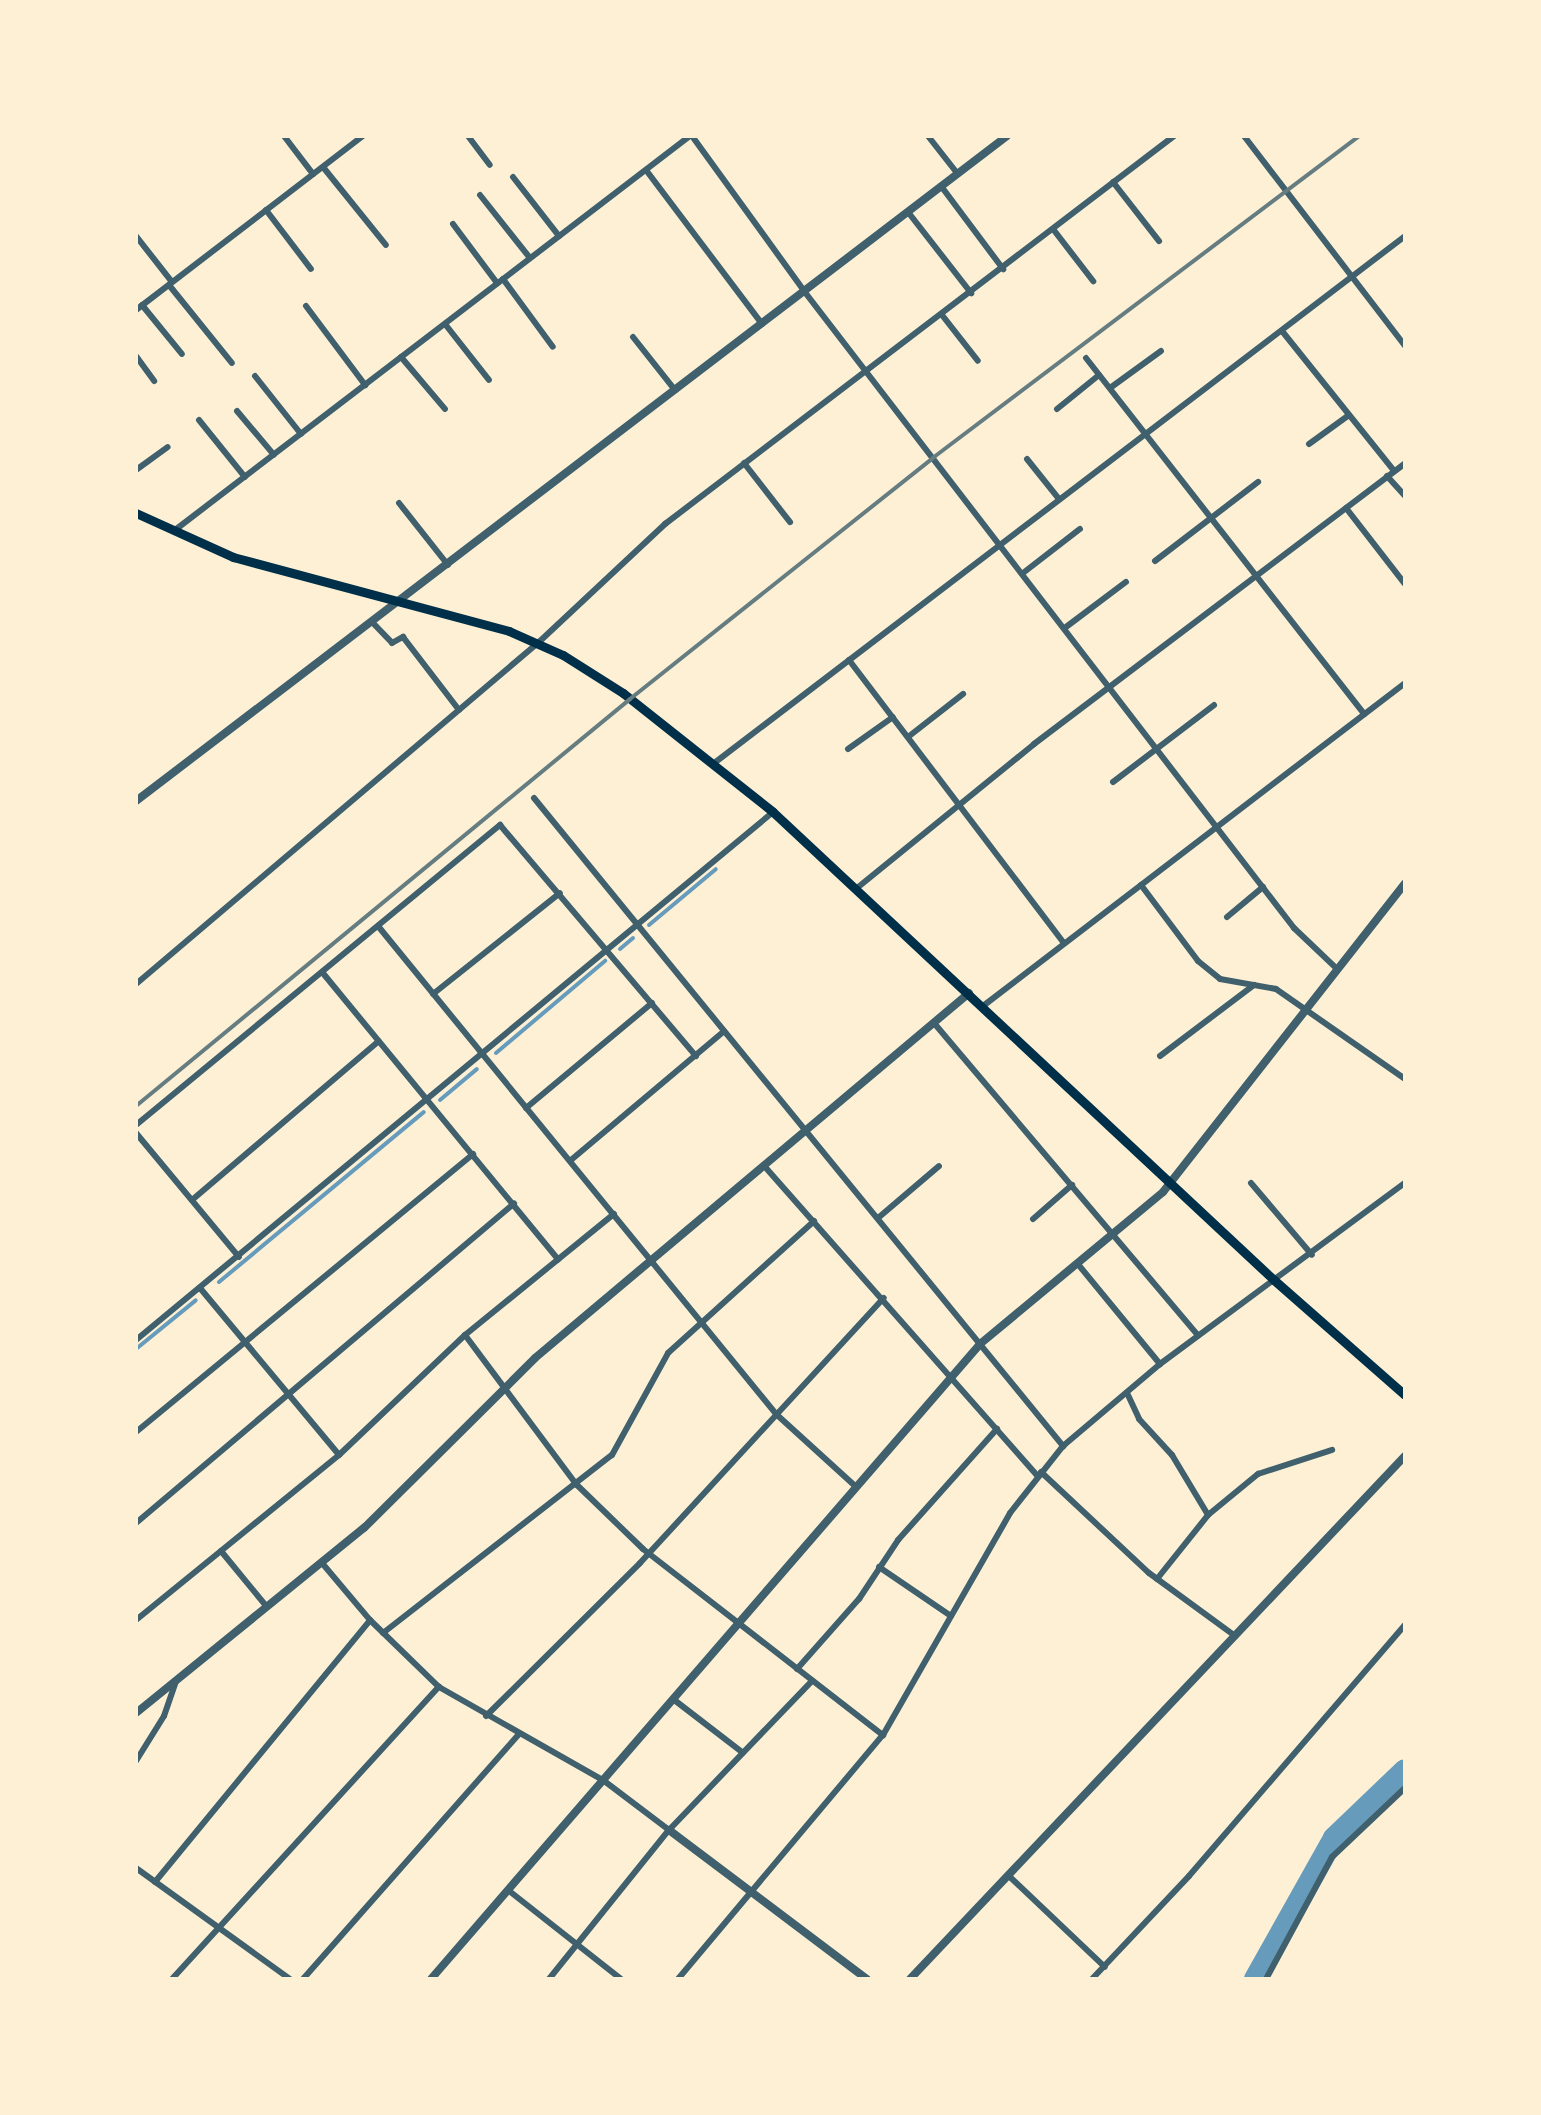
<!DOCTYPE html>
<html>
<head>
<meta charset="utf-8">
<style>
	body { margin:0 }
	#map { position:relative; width:1541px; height:2115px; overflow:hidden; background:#fdf0d5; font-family:"Roboto Condensed",sans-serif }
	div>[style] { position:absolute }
	.stream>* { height:4px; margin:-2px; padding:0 2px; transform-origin:2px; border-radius:2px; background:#669bbc }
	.river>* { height:22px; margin:-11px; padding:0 11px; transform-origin:11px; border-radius:11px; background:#669bbc }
	.minor>* { height:6px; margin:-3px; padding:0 3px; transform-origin:3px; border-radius:3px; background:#3f606c }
	.tertiary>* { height:8px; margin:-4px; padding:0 4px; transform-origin:4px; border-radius:4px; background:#3f606c }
	.secondary>* { height:9px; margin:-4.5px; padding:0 4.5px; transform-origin:4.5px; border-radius:4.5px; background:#003049 }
	.rail>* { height:4px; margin:-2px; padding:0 2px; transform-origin:2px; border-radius:2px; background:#657d81 }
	span { translate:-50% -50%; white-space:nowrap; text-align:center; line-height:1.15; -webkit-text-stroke:7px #fdf0d5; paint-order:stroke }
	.frame { position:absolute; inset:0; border:138px solid #fdf0d5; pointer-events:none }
</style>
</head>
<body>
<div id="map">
	<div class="stream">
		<div style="left:649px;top:925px;width:87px;rotate:-39.9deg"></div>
		<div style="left:620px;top:949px;width:17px;rotate:-40deg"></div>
		<div style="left:496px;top:1053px;width:143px;rotate:-40.2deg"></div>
		<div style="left:440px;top:1100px;width:48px;rotate:-40deg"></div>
		<div style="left:219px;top:1282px;width:266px;rotate:-39.7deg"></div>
		<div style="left:136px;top:1349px;width:77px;rotate:-39.2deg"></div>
	</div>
	<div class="river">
		<div style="left:1255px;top:1979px;width:162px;rotate:-60.7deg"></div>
		<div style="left:1334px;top:1838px;width:98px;rotate:-43.8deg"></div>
	</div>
	<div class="minor">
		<div style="left:284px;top:136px;width:48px;rotate:52.7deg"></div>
		<div style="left:468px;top:136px;width:36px;rotate:53deg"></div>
		<div style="left:692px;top:136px;width:191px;rotate:54.1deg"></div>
		<div style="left:804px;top:291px;width:804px;rotate:52.43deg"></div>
		<div style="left:1294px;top:928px;width:59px;rotate:43.6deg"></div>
		<div style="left:928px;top:136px;width:47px;rotate:51.9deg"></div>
		<div style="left:1244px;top:136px;width:265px;rotate:52.5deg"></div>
		<div style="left:323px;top:167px;width:100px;rotate:51.1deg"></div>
		<div style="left:646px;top:170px;width:193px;rotate:53deg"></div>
		<div style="left:513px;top:177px;width:75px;rotate:52.1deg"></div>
		<div style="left:1113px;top:182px;width:75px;rotate:52.1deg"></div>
		<div style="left:941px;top:186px;width:104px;rotate:53.2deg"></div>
		<div style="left:480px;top:195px;width:80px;rotate:51.6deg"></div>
		<div style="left:266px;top:210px;width:74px;rotate:52.7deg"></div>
		<div style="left:908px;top:212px;width:103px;rotate:52.1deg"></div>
		<div style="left:453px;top:224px;width:74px;rotate:53.3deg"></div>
		<div style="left:1053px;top:229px;width:66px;rotate:52.4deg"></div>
		<div style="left:136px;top:236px;width:58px;rotate:52deg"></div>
		<div style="left:503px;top:279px;width:84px;rotate:53.7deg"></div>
		<div style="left:169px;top:285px;width:100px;rotate:51.1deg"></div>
		<div style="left:142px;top:305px;width:63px;rotate:50.8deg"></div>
		<div style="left:306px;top:306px;width:99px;rotate:53.2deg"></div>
		<div style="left:136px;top:310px;width:286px;rotate:-37.5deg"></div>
		<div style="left:942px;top:315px;width:58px;rotate:52deg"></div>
		<div style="left:445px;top:324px;width:71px;rotate:51.8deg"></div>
		<div style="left:1282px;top:331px;width:179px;rotate:51.3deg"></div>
		<div style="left:633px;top:337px;width:68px;rotate:51.6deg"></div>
		<div style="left:136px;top:356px;width:31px;rotate:54deg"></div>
		<div style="left:401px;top:357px;width:68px;rotate:49.8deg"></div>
		<div style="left:1086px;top:358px;width:452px;rotate:52deg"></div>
		<div style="left:255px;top:376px;width:74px;rotate:51.6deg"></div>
		<div style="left:1110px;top:388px;width:63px;rotate:-36deg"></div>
		<div style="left:1057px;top:409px;width:54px;rotate:-39deg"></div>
		<div style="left:237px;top:411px;width:57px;rotate:49.9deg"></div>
		<div style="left:199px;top:420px;width:73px;rotate:51.1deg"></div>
		<div style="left:1309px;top:444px;width:49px;rotate:-35.9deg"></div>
		<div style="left:1027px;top:459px;width:51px;rotate:51.3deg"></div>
		<div style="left:744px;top:463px;width:75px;rotate:52.1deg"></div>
		<div style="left:136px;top:470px;width:39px;rotate:-36deg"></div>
		<div style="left:1387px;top:476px;width:27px;rotate:48deg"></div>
		<div style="left:399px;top:503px;width:79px;rotate:51.7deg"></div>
		<div style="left:1346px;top:508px;width:96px;rotate:52.2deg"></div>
		<div style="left:175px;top:530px;width:648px;rotate:-37.42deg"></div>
		<div style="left:1155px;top:561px;width:130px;rotate:-37.5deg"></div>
		<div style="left:1023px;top:573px;width:72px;rotate:-37.7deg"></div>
		<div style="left:372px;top:622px;width:29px;rotate:46deg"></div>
		<div style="left:392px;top:643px;width:13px;rotate:-29deg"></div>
		<div style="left:403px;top:637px;width:92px;rotate:52.5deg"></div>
		<div style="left:1066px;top:627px;width:75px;rotate:-36.9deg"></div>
		<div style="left:849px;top:660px;width:355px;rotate:52.8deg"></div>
		<div style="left:908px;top:737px;width:70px;rotate:-38deg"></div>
		<div style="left:848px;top:749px;width:55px;rotate:-35.4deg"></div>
		<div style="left:713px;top:764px;width:870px;rotate:-37.34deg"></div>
		<div style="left:1113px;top:782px;width:127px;rotate:-37.3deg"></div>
		<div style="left:534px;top:798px;width:837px;rotate:50.77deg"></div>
		<div style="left:1141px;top:885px;width:95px;rotate:53.1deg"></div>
		<div style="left:1198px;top:961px;width:28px;rotate:39deg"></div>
		<div style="left:1220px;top:979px;width:57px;rotate:10.1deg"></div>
		<div style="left:1276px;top:989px;width:157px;rotate:34.9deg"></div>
		<div style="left:857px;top:888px;width:228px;rotate:-39.1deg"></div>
		<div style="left:1034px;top:744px;width:465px;rotate:-37.1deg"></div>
		<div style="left:1227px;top:917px;width:47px;rotate:-39.8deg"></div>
		<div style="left:378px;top:926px;width:630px;rotate:50.8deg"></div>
		<div style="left:776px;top:1414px;width:107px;rotate:42.3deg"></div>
		<div style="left:322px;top:972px;width:372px;rotate:50.6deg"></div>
		<div style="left:136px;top:984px;width:529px;rotate:-40.32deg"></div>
		<div style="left:539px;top:642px;width:173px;rotate:-43.1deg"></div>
		<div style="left:665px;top:524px;width:640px;rotate:-37.32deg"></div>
		<div style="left:433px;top:994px;width:162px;rotate:-38.5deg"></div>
		<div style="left:983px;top:1006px;width:531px;rotate:-37.43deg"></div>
		<div style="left:934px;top:1023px;width:409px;rotate:49.8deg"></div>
		<div style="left:1160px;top:1056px;width:118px;rotate:-37.1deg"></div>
		<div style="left:526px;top:1108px;width:164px;rotate:-39.8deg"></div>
		<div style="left:136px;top:1125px;width:472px;rotate:-39.5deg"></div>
		<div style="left:500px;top:825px;width:303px;rotate:49.7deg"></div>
		<div style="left:136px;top:1133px;width:161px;rotate:50.3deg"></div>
		<div style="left:571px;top:1160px;width:200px;rotate:-40.1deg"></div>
		<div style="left:766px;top:1168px;width:411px;rotate:48.6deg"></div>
		<div style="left:1251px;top:1183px;width:94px;rotate:49.7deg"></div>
		<div style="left:192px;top:1200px;width:245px;rotate:-40.4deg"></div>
		<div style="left:878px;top:1218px;width:80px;rotate:-40.4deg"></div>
		<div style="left:1033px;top:1219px;width:52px;rotate:-41.1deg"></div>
		<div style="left:1077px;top:1263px;width:131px;rotate:50.6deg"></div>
		<div style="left:200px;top:1288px;width:217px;rotate:50.2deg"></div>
		<div style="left:465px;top:1335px;width:187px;rotate:53.3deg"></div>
		<div style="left:577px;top:1485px;width:92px;rotate:44.1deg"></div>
		<div style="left:643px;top:1549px;width:304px;rotate:37.8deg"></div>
		<div style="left:136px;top:1340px;width:827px;rotate:-39.65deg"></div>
		<div style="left:1128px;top:1395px;width:26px;rotate:65deg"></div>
		<div style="left:1139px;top:1419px;width:49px;rotate:47.5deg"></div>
		<div style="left:1172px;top:1455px;width:70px;rotate:59deg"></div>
		<div style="left:136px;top:1432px;width:437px;rotate:-39.5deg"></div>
		<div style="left:1041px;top:1472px;width:148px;rotate:43.1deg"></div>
		<div style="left:1149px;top:1573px;width:107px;rotate:36.2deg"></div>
		<div style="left:136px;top:1523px;width:495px;rotate:-40.2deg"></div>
		<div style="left:221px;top:1551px;width:72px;rotate:50.6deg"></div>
		<div style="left:322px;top:1563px;width:75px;rotate:49.9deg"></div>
		<div style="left:370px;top:1620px;width:96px;rotate:44.2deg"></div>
		<div style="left:439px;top:1687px;width:189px;rotate:29.6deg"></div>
		<div style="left:603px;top:1780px;width:83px;rotate:37.1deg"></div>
		<div style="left:879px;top:1567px;width:87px;rotate:34.2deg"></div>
		<div style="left:1157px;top:1579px;width:82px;rotate:-51.4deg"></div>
		<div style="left:1208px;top:1515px;width:65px;rotate:-39.4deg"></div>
		<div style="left:1258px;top:1474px;width:78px;rotate:-18deg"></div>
		<div style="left:136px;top:1620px;width:262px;rotate:-39.1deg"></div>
		<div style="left:339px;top:1455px;width:174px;rotate:-43.6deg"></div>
		<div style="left:465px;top:1335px;width:192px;rotate:-39.1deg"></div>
		<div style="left:383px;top:1633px;width:290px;rotate:-37.9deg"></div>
		<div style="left:612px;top:1455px;width:116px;rotate:-61.2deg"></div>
		<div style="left:668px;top:1353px;width:197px;rotate:-42.1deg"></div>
		<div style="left:797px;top:1669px;width:94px;rotate:-48.5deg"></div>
		<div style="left:859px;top:1599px;width:71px;rotate:-56.5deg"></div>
		<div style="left:898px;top:1540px;width:149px;rotate:-48.3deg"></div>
		<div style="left:673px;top:1699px;width:88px;rotate:37.6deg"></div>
		<div style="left:486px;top:1716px;width:217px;rotate:-44.8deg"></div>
		<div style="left:640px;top:1563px;width:360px;rotate:-47.4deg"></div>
		<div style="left:136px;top:1761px;width:53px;rotate:-58.1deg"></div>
		<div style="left:164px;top:1716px;width:36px;rotate:-71deg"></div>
		<div style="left:136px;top:1868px;width:190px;rotate:35.8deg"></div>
		<div style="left:1009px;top:1876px;width:132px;rotate:43.5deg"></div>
		<div style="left:155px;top:1882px;width:339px;rotate:-50.6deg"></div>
		<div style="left:508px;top:1890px;width:144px;rotate:38.2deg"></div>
		<div style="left:172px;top:1979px;width:396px;rotate:-47.6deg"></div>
		<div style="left:303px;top:1979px;width:327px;rotate:-48.6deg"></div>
		<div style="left:549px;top:1979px;width:191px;rotate:-51.2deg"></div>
		<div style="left:669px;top:1830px;width:207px;rotate:-46.2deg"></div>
		<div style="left:678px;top:1979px;width:319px;rotate:-50deg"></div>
		<div style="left:883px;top:1735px;width:256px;rotate:-60.2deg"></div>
		<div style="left:1010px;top:1513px;width:85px;rotate:-51.7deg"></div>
		<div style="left:1063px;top:1446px;width:127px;rotate:-40.2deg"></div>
		<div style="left:1160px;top:1364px;width:305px;rotate:-36.5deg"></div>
		<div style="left:1092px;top:1979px;width:141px;rotate:-46.7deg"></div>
		<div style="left:1189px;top:1876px;width:331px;rotate:-49.3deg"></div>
		<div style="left:1266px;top:1979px;width:139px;rotate:-61.6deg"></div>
		<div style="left:1332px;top:1857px;width:100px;rotate:-43.4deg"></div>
	</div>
	<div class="tertiary">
		<div style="left:136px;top:801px;width:1096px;rotate:-37.36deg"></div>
		<div style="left:136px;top:1713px;width:294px;rotate:-39.1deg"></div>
		<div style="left:364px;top:1528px;width:241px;rotate:-44.8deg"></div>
		<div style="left:535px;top:1358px;width:567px;rotate:-40.06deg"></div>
		<div style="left:669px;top:1830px;width:248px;rotate:37deg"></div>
		<div style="left:431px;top:1979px;width:839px;rotate:-49.15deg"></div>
		<div style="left:980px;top:1344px;width:238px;rotate:-39.7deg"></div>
		<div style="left:1163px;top:1192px;width:392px;rotate:-51.9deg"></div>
		<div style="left:910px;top:1979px;width:720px;rotate:-46.58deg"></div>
	</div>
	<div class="secondary">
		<div style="left:136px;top:513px;width:107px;rotate:24.4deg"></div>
		<div style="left:233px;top:557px;width:286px;rotate:15deg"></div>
		<div style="left:509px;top:631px;width:59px;rotate:24deg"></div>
		<div style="left:563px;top:655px;width:71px;rotate:32.3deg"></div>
		<div style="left:623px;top:693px;width:191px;rotate:38.4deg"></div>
		<div style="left:773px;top:812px;width:686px;rotate:43.05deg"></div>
		<div style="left:1274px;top:1280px;width:174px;rotate:41.3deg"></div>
	</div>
	<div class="rail">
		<div style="left:136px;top:1106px;width:640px;rotate:-39.48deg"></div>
		<div style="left:630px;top:699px;width:389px;rotate:-38.5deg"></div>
		<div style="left:934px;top:457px;width:533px;rotate:-37.06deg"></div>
	</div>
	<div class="frame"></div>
</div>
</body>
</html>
